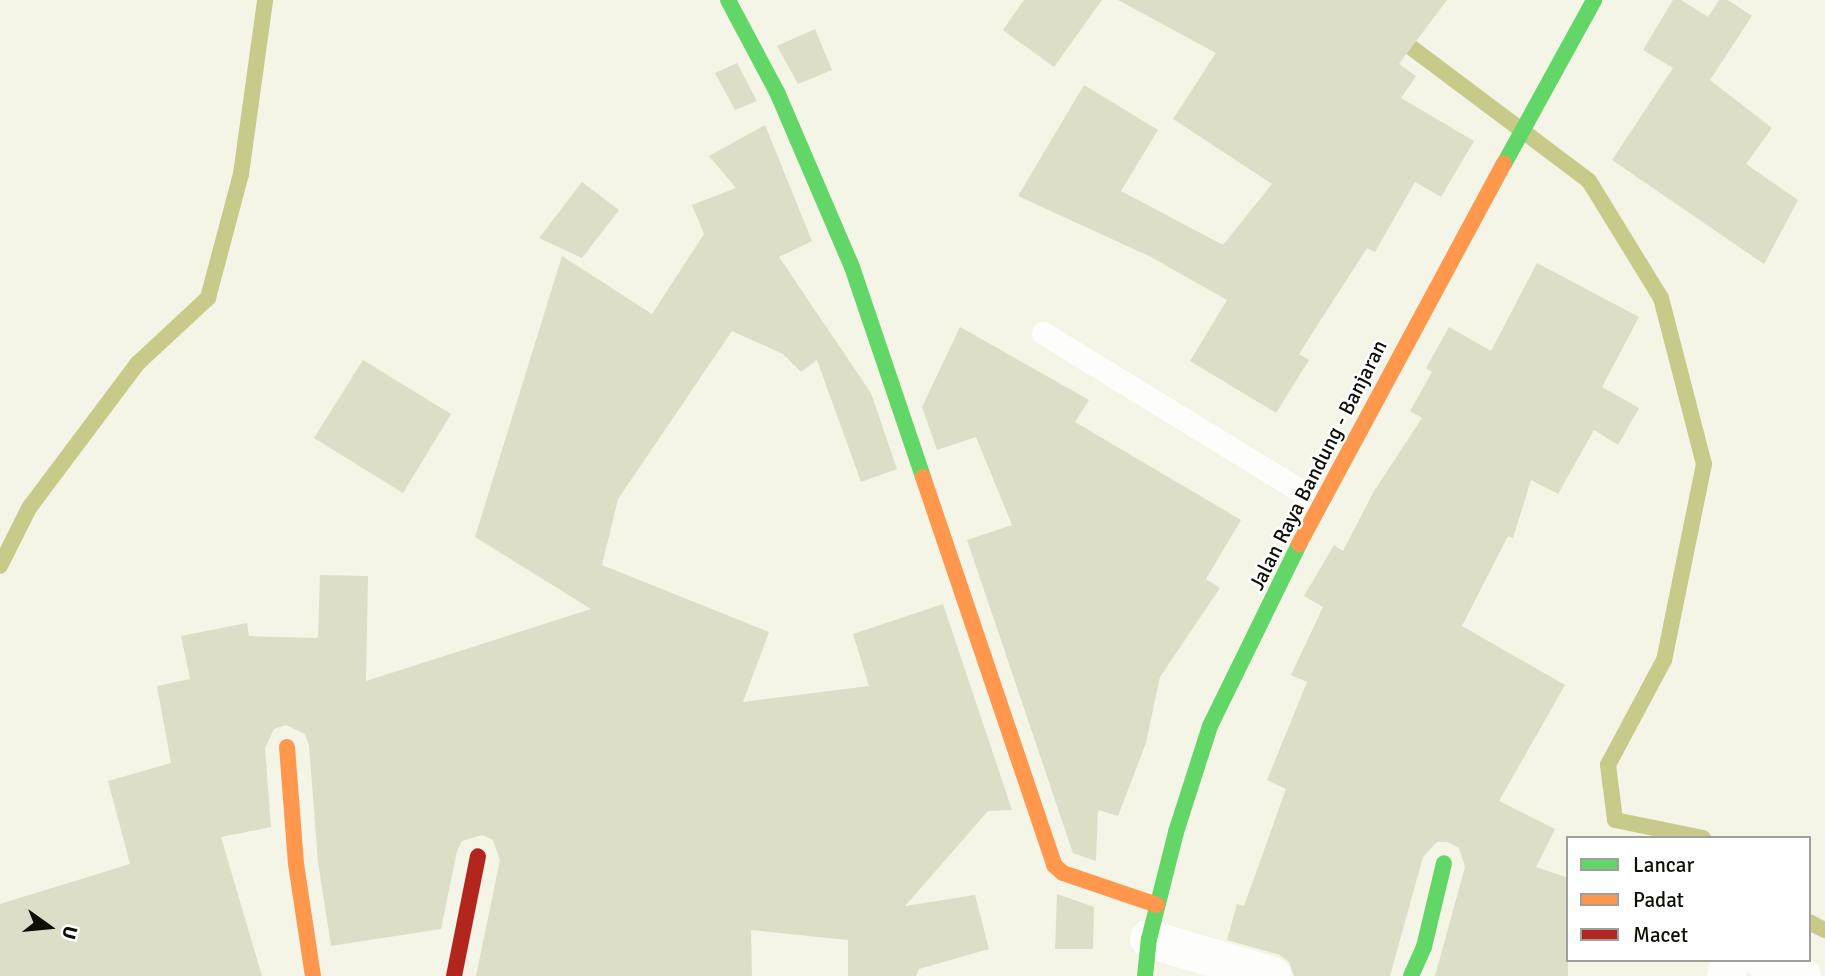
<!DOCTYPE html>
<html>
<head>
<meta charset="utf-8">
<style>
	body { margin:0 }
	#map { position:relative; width:1825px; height:976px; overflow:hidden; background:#f4f5e6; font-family:Signika,sans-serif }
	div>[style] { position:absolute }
	.stream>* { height:16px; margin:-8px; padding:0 8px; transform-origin:8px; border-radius:8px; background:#c7ca89 }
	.building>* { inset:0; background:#dddec7 }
	.lane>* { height:23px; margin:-11.5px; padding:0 11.5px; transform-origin:11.5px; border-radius:11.5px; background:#fdfefb }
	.street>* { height:38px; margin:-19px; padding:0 19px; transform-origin:19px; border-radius:19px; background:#fdfefb }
	.fast>* { height:16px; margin:-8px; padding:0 8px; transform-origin:8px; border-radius:8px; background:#63d668 }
	.slow>* { height:16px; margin:-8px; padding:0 8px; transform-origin:8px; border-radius:8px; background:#ff974d }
	.jam>* { height:16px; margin:-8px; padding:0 8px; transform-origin:8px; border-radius:8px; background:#b3261e }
	span { translate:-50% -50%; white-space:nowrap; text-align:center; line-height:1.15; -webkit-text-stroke:5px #fff; paint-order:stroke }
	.street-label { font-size:21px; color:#0f0f06 }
	.legend { position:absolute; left:1566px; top:836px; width:245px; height:126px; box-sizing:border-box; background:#fff; border:2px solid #9f9f9b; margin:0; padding:9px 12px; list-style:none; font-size:21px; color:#0f0f06 }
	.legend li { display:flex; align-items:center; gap:14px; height:35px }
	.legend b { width:35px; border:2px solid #9f9f9b }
	.north { position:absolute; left:14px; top:892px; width:70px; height:70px; -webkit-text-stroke:5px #fff; paint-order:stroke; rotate:105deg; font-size:19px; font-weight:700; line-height:28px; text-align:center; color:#0f0f06 }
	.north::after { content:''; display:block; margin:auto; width:24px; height:32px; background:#0f0f06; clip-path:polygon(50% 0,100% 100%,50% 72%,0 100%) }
</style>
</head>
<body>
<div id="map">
	<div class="stream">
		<div style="left:1396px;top:36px;width:241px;rotate:36.9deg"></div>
		<div style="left:1589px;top:181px;width:137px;rotate:58.4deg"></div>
		<div style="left:1661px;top:298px;width:171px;rotate:75.5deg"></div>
		<div style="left:1704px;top:464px;width:200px;rotate:101.5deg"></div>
		<div style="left:1664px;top:660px;width:119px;rotate:118.1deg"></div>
		<div style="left:1608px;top:765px;width:55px;rotate:82.7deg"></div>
		<div style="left:1615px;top:820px;width:90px;rotate:11.6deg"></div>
		<div style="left:0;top:566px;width:65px;rotate:-63.4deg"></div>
		<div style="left:29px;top:508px;width:181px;rotate:-53.1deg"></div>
		<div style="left:138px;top:363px;width:96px;rotate:-42.9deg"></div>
		<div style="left:208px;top:298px;width:128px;rotate:-75.1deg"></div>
		<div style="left:241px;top:174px;width:176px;rotate:-82.1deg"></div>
		<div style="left:1809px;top:922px;width:18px;rotate:27deg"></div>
	</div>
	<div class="building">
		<div style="clip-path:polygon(1024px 0,1102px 0,1054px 67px,1003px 30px)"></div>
		<div style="clip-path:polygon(1118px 0,1447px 0,1399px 64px,1416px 76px,1401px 98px,1474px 141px,1441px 197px,1415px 182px,1375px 252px,1367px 248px,1299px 354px,1309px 360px,1276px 413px,1190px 361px,1227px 300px,1151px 257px,1018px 196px,1084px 85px,1158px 130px,1121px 191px,1223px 245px,1272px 184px,1173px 119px,1216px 53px)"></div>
		<div style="clip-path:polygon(1673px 0,1681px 0,1708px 17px,1719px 0,1728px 0,1752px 16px,1710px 80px,1772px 128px,1746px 164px,1798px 200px,1764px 264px,1612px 160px,1673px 68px,1643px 50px)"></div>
		<div style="clip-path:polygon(815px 29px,832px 70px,798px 84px,777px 46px)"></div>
		<div style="clip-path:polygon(737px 63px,757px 101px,735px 110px,715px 73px)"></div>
		<div style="clip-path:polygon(765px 125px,812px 241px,779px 257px,871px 393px,897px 469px,861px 482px,817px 360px,801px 372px,783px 354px,732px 331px,618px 499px,602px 565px,769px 632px,743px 702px,869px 686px,853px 634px,943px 604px,1012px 810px,988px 811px,905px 906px,975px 895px,989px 949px,919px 969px,916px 976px,848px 976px,848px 940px,751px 930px,752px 976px,476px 976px,500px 860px,493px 840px,482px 835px,462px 841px,457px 851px,441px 929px,331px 946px,318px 862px,309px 745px,305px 734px,286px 725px,274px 729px,265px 748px,271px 827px,221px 837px,262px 976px,0 976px,0 904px,130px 864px,108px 781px,171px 763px,157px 686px,190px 679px,181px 636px,247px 623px,249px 636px,318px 638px,320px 575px,368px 576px,366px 681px,591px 609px,475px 537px,562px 256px,652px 314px,704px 234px,692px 205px,736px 188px,709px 156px)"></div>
		<div style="clip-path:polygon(582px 182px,619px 210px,582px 258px,539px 238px)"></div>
		<div style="clip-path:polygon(1537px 263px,1639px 317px,1602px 387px,1639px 408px,1618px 445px,1594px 430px,1558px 494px,1531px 480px,1513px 538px,1508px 536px,1462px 626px,1565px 685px,1499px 801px,1555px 829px,1536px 867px,1568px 878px,1568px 976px,1435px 976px,1465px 867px,1459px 848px,1448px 842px,1437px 842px,1423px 857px,1390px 976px,1294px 976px,1289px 962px,1280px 955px,1227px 940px,1237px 904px,1244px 906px,1286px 789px,1267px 780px,1307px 682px,1291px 675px,1323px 607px,1304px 596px,1334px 545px,1343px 551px,1374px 491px,1422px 418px,1410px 411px,1432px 372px,1426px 368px,1449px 327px,1491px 351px)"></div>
		<div style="clip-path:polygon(960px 327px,1089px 400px,1075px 422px,1241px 520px,1206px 579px,1220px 588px,1160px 677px,1146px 743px,1118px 816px,1098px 810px,1096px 861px,1073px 853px,967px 540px,1012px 525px,976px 437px,937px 450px,922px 407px)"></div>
		<div style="clip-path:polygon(363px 360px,451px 414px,403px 493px,314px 438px)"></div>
		<div style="clip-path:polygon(1057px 894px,1094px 907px,1093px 949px,1055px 949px)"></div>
	</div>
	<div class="lane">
		<div style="left:1043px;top:333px;width:324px;rotate:31.5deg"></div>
	</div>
	<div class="street">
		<div style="left:1149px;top:939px;width:129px;rotate:16.6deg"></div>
		<div style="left:1763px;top:960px;width:42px;rotate:22.3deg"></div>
		<div style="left:1726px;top:976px;width:17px;rotate:-73deg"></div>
	</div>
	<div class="fast">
		<div style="left:728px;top:0;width:104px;rotate:62deg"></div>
		<div style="left:777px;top:92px;width:190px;rotate:66.8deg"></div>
		<div style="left:852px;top:267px;width:222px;rotate:71.3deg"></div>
		<div style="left:1504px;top:164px;width:187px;rotate:-61.2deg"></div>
		<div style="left:1145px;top:976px;width:37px;rotate:-84deg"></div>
		<div style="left:1149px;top:939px;width:110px;rotate:-75.8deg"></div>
		<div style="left:1176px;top:832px;width:111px;rotate:-72.2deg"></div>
		<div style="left:1210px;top:726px;width:203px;rotate:-63.9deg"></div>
		<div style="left:1411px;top:976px;width:32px;rotate:-66deg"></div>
		<div style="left:1424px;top:947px;width:86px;rotate:-76.6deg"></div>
	</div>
	<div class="slow">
		<div style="left:923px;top:477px;width:410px;rotate:71.3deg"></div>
		<div style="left:1054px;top:865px;width:12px;rotate:42deg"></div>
		<div style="left:1063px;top:873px;width:99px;rotate:18.8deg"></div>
		<div style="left:1299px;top:544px;width:432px;rotate:-61.7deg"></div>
		<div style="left:287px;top:747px;width:117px;rotate:85.6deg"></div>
		<div style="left:296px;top:864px;width:113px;rotate:81.4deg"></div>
	</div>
	<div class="jam">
		<div style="left:454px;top:976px;width:122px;rotate:-78.7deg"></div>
	</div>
	<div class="street-label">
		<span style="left:1318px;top:465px;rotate:-63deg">Jalan Raya Bandung - Banjaran</span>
	</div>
	<ul class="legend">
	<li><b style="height:9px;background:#63d668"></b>Lancar</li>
	<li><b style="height:9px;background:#ff974d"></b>Padat</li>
	<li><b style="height:9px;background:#b3261e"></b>Macet</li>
	</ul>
	<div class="north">U</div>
</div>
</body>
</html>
